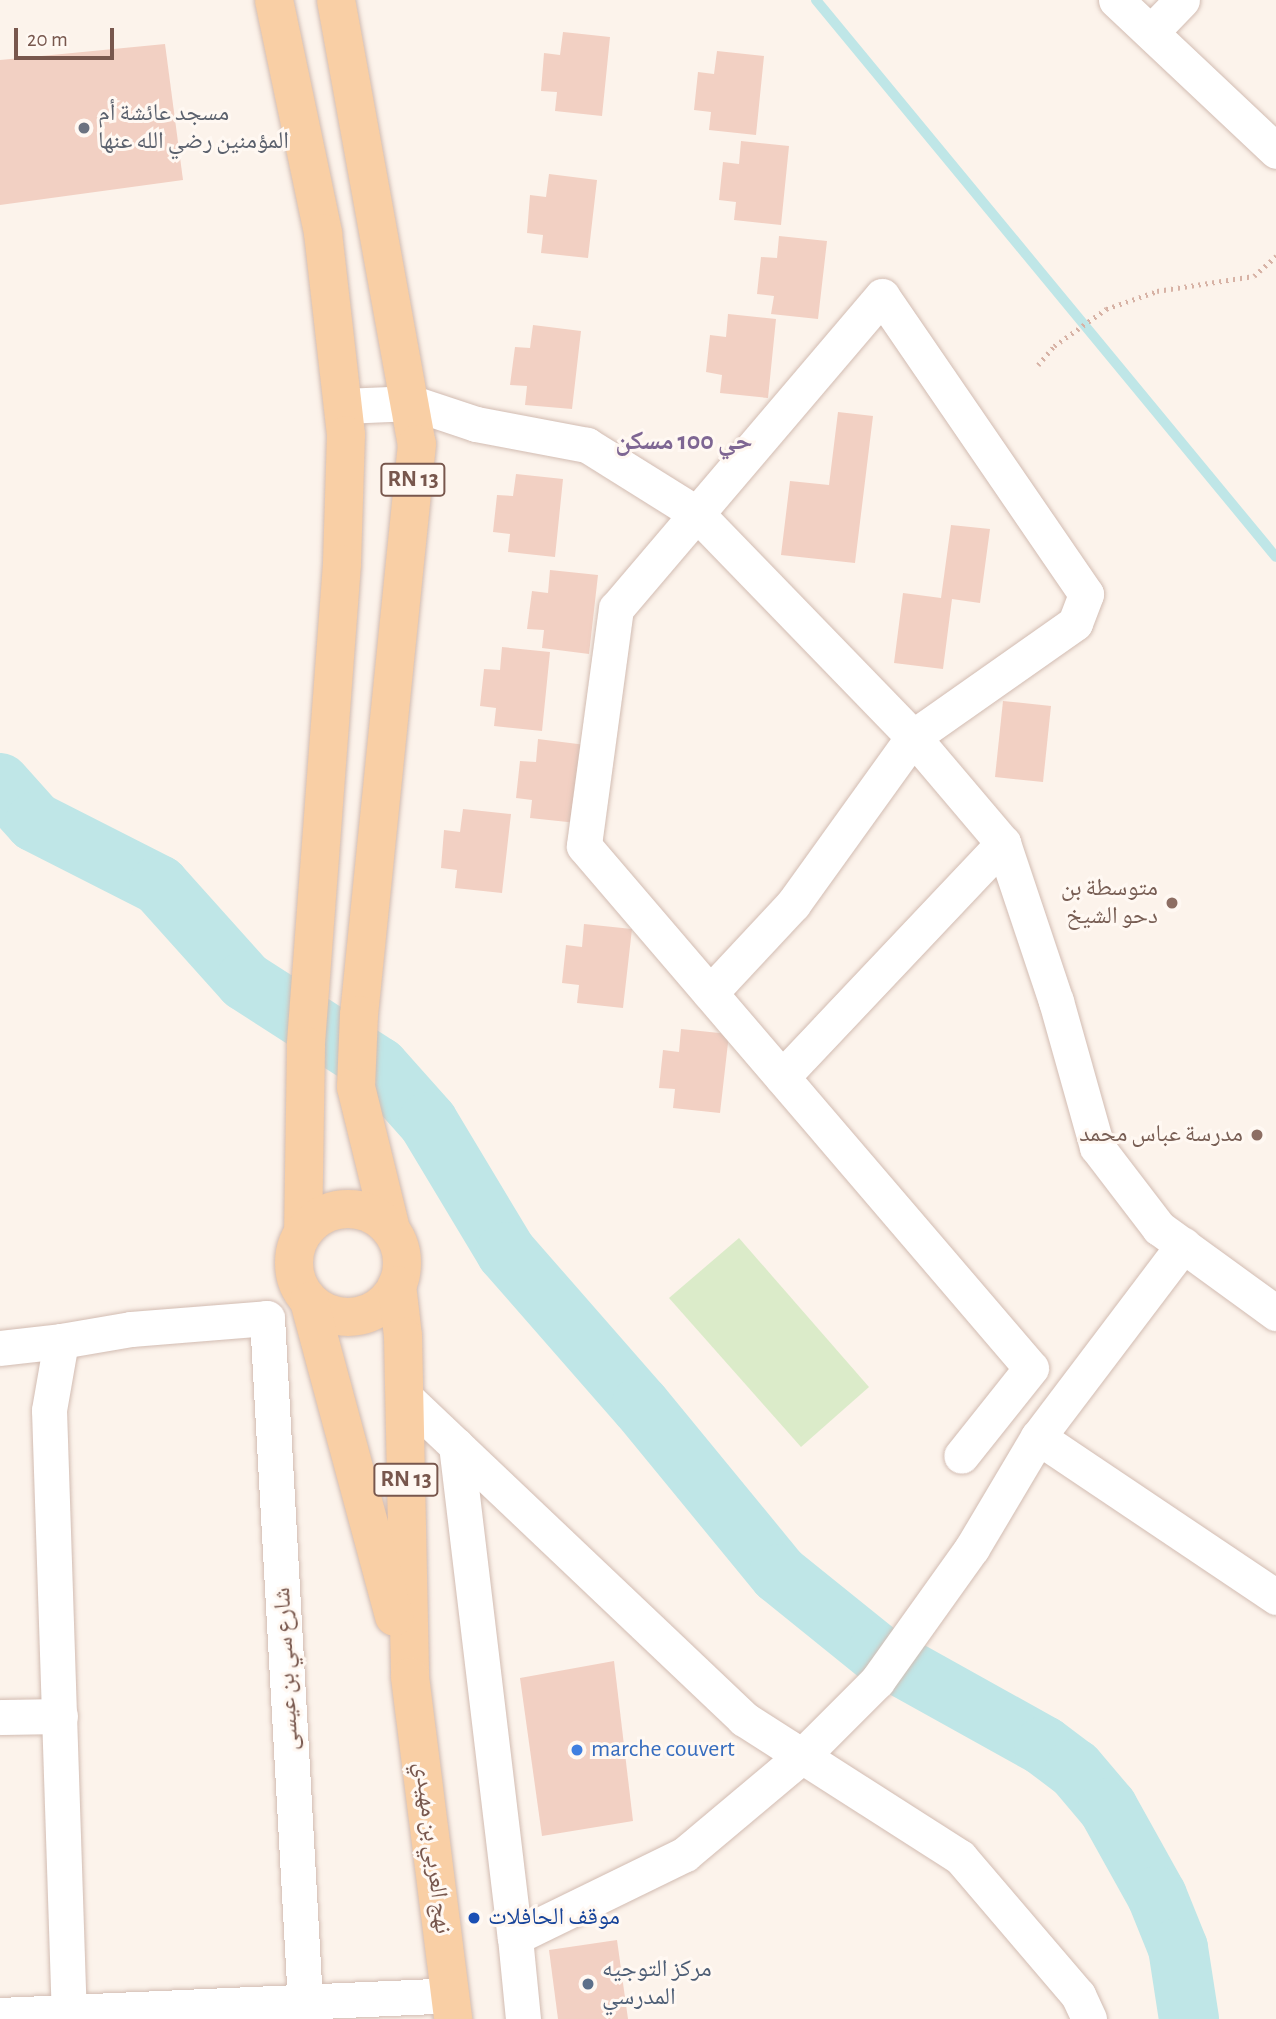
<!DOCTYPE html>
<html>
<head>
<meta charset="utf-8">
<style>
	body { margin:0 }
	#map { position:relative; width:1276px; height:2019px; overflow:hidden; background:#fcf3eb; font-family:"Alegreya Sans","Noto Naskh Arabic",sans-serif }
	div>[style] { position:absolute }
	.green>* { inset:0; background:#dbebc9 }
	.stream>* { height:10px; margin:-5px; padding:0 5px; transform-origin:5px; border-radius:5px; background:#bfe6e7 }
	.river>* { height:60px; margin:-30px; padding:0 30px; transform-origin:30px; border-radius:30px; background:#bfe6e7 }
	.building>* { inset:0; background:#f2d0c3 }
	.path>* { height:4.5px; margin-top:-2.25px; transform-origin:0; background:repeating-linear-gradient(90deg,#d7b2a5 0 2px,transparent 0 7px) }
	.roads { filter:drop-shadow(0 0 2px #d2bcb2) drop-shadow(0 0 2px #d2bcb2) }
	.street>* { height:35px; margin:-17.5px; padding:0 17.5px; transform-origin:17.5px; border-radius:17.5px; background:#fff }
	.primary>* { height:38px; margin:-19px; padding:0 19px; transform-origin:19px; border-radius:19px; background:#f9cfa5 }
	.primary>.ring { margin:-19px; padding:0; box-sizing:content-box; background:none; border:38px solid #f9cfa5; border-radius:50% }
	.dots>* { width:19px; height:19px; translate:-50% -50%; box-sizing:border-box; border:4px solid #fff8f2; border-radius:50% }
	span { translate:-50% -50%; white-space:nowrap; text-align:center; line-height:1.15; -webkit-text-stroke:6px #fff8f2; paint-order:stroke }
	.shield-label span { padding:2px 5px; background:#fff8f2; border:2px solid; border-radius:5px; -webkit-text-stroke-width:0 }
	.shield-label { font-size:23px; color:#78574d; font-weight:700 }
	.worship-label { font-size:24px; color:#5b616d }
	.left { translate:0 -50%; text-align:left }
	.education-label { font-size:24px; color:#785e54 }
	.right { translate:-100% -50%; text-align:right }
	.street-label { font-size:24px; color:#78574d }
	.shop-label { font-size:24px; color:#366cbe }
	.transit-label { font-size:24px; color:#164399 }
	.service-label { font-size:24px; color:#4e5e75 }
	.neighbourhood-label { font-size:26px; color:#7e6693; font-weight:700 }
	.scale { position:absolute; left:14px; top:28px; width:100px; height:32px; box-sizing:border-box; border:4px solid #78574d; border-top:0; padding-left:9px; font-size:21px; line-height:24px; white-space:nowrap; color:#78574d; -webkit-text-stroke:5px #fff8f2; paint-order:stroke }
</style>
</head>
<body>
<div id="map">
	<div class="green">
		<div style="clip-path:polygon(739px 1238px,869px 1387px,801px 1447px,669px 1298px)"></div>
	</div>
	<div class="stream">
		<div style="left:816px;top:0;width:722px;rotate:50.45deg"></div>
	</div>
	<div class="river">
		<div style="left:0;top:783px;width:52px;rotate:48.1deg"></div>
		<div style="left:35px;top:822px;width:139px;rotate:26.9deg"></div>
		<div style="left:159px;top:885px;width:129px;rotate:48.1deg"></div>
		<div style="left:245px;top:981px;width:159px;rotate:32.7deg"></div>
		<div style="left:379px;top:1067px;width:74px;rotate:48.3deg"></div>
		<div style="left:428px;top:1122px;width:152px;rotate:59deg"></div>
		<div style="left:506px;top:1252px;width:205px;rotate:48.8deg"></div>
		<div style="left:641px;top:1406px;width:217px;rotate:50.6deg"></div>
		<div style="left:779px;top:1574px;width:126px;rotate:38.9deg"></div>
		<div style="left:877px;top:1653px;width:191px;rotate:29.1deg"></div>
		<div style="left:1044px;top:1746px;width:39px;rotate:37deg"></div>
		<div style="left:1075px;top:1769px;width:51px;rotate:49.8deg"></div>
		<div style="left:1108px;top:1808px;width:101px;rotate:60.9deg"></div>
		<div style="left:1157px;top:1896px;width:56px;rotate:68deg"></div>
		<div style="left:1178px;top:1948px;width:72px;rotate:81.2deg"></div>
	</div>
	<div class="building">
		<div style="clip-path:polygon(563px 32px,610px 37px,602px 116px,555px 111px,557px 92px,541px 91px,544px 53px,560px 55px)"></div>
		<div style="clip-path:polygon(165px 44px,183px 180px,0 205px,0 60px)"></div>
		<div style="clip-path:polygon(717px 51px,764px 56px,756px 135px,709px 130px,711px 112px,694px 110px,698px 72px,714px 74px)"></div>
		<div style="clip-path:polygon(741px 141px,789px 146px,781px 225px,734px 220px,736px 202px,719px 200px,723px 162px,739px 164px)"></div>
		<div style="clip-path:polygon(549px 174px,597px 180px,588px 258px,541px 253px,543px 235px,527px 233px,530px 195px,546px 197px)"></div>
		<div style="clip-path:polygon(779px 236px,827px 241px,818px 319px,771px 314px,774px 296px,757px 294px,761px 257px,777px 258px)"></div>
		<div style="clip-path:polygon(728px 314px,776px 319px,768px 398px,720px 393px,722px 375px,706px 372px,710px 335px,726px 337px)"></div>
		<div style="clip-path:polygon(533px 325px,581px 331px,572px 409px,525px 405px,527px 386px,510px 385px,515px 347px,530px 348px)"></div>
		<div style="clip-path:polygon(838px 412px,873px 416px,855px 563px,781px 555px,790px 481px,829px 485px)"></div>
		<div style="clip-path:polygon(516px 474px,563px 479px,555px 557px,508px 552px,510px 534px,493px 532px,497px 495px,513px 496px)"></div>
		<div style="clip-path:polygon(951px 525px,990px 529px,980px 603px,952px 599px,943px 669px,894px 663px,903px 593px,941px 598px)"></div>
		<div style="clip-path:polygon(550px 570px,598px 575px,589px 654px,542px 648px,544px 630px,527px 629px,532px 591px,548px 593px)"></div>
		<div style="clip-path:polygon(502px 647px,550px 652px,542px 731px,494px 726px,496px 708px,480px 706px,484px 669px,500px 670px)"></div>
		<div style="clip-path:polygon(1003px 701px,1051px 706px,1043px 782px,995px 777px)"></div>
		<div style="clip-path:polygon(538px 739px,586px 745px,577px 823px,530px 818px,532px 800px,516px 798px,520px 761px,536px 762px)"></div>
		<div style="clip-path:polygon(463px 809px,511px 814px,502px 893px,455px 888px,457px 870px,441px 868px,444px 830px,460px 832px)"></div>
		<div style="clip-path:polygon(584px 924px,632px 929px,623px 1008px,577px 1003px,579px 985px,562px 983px,566px 945px,582px 947px)"></div>
		<div style="clip-path:polygon(681px 1029px,729px 1034px,720px 1113px,673px 1108px,675px 1089px,659px 1088px,663px 1050px,679px 1052px)"></div>
		<div style="clip-path:polygon(614px 1661px,633px 1821px,542px 1836px,520px 1678px)"></div>
		<div style="clip-path:polygon(617px 1940px,628px 2019px,558px 2019px,549px 1950px)"></div>
	</div>
	<div class="path">
		<div style="left:1038px;top:365px;width:25px;rotate:-50deg"></div>
		<div style="left:1054px;top:346px;width:64px;rotate:-35.4deg"></div>
		<div style="left:1106px;top:309px;width:54px;rotate:-19.4deg"></div>
		<div style="left:1157px;top:291px;width:98px;rotate:-8.8deg"></div>
		<div style="left:1254px;top:276px;width:30px;rotate:-42deg"></div>
	</div>
	<div class="roads">
		<div class="street">
			<div style="left:1116px;top:0;width:220px;rotate:43.3deg"></div>
			<div style="left:1152px;top:31px;width:43px;rotate:-45.9deg"></div>
			<div style="left:343px;top:406px;width:70px;rotate:-2.5deg"></div>
			<div style="left:413px;top:403px;width:66px;rotate:18.4deg"></div>
			<div style="left:476px;top:424px;width:113px;rotate:10.7deg"></div>
			<div style="left:587px;top:445px;width:128px;rotate:32deg"></div>
			<div style="left:696px;top:513px;width:312px;rotate:45.9deg"></div>
			<div style="left:913px;top:737px;width:139px;rotate:49.7deg"></div>
			<div style="left:1003px;top:843px;width:167px;rotate:71.5deg"></div>
			<div style="left:1056px;top:1001px;width:152px;rotate:74.3deg"></div>
			<div style="left:1097px;top:1147px;width:102px;rotate:52.6deg"></div>
			<div style="left:1159px;top:1228px;width:145px;rotate:36deg"></div>
			<div style="left:710px;top:993px;width:122px;rotate:-47deg"></div>
			<div style="left:793px;top:904px;width:206px;rotate:-54.3deg"></div>
			<div style="left:913px;top:737px;width:198px;rotate:-35.1deg"></div>
			<div style="left:1075px;top:623px;width:31px;rotate:-69deg"></div>
			<div style="left:1086px;top:594px;width:361px;rotate:-124.4deg"></div>
			<div style="left:882px;top:296px;width:410px;rotate:130.4deg"></div>
			<div style="left:616px;top:608px;width:240px;rotate:97.7deg"></div>
			<div style="left:584px;top:846px;width:687px;rotate:49.43deg"></div>
			<div style="left:1031px;top:1368px;width:112px;rotate:128.5deg"></div>
			<div style="left:782px;top:1077px;width:322px;rotate:-46.6deg"></div>
			<div style="left:0;top:1348px;width:61px;rotate:-6.5deg"></div>
			<div style="left:405px;top:1397px;width:468px;rotate:43.5deg"></div>
			<div style="left:744px;top:1719px;width:256px;rotate:32.6deg"></div>
			<div style="left:960px;top:1857px;width:182px;rotate:49.5deg"></div>
			<div style="left:1078px;top:1995px;width:26px;rotate:65deg"></div>
			<div style="left:1038px;top:1437px;width:287px;rotate:33.9deg"></div>
			<div style="left:456px;top:1445px;width:496px;rotate:83.2deg"></div>
			<div style="left:0;top:1717px;width:60px;rotate:-1deg"></div>
			<div style="left:0;top:2015px;width:450px;rotate:-2.5deg"></div>
			<div style="left:69px;top:2019px;width:609px;rotate:-91.88deg"></div>
			<div style="left:49px;top:1410px;width:70px;rotate:-80.1deg"></div>
			<div style="left:61px;top:1341px;width:71px;rotate:-9.7deg"></div>
			<div style="left:131px;top:1329px;width:136px;rotate:-4.6deg"></div>
			<div style="left:267px;top:1318px;width:702px;rotate:86.82deg"></div>
			<div style="left:523px;top:2019px;width:82px;rotate:-95.6deg"></div>
			<div style="left:515px;top:1937px;width:189px;rotate:-26deg"></div>
			<div style="left:685px;top:1854px;width:154px;rotate:-40deg"></div>
			<div style="left:803px;top:1755px;width:105px;rotate:-45deg"></div>
			<div style="left:877px;top:1681px;width:163px;rotate:-54.5deg"></div>
			<div style="left:972px;top:1548px;width:129px;rotate:-59.3deg"></div>
			<div style="left:1038px;top:1437px;width:241px;rotate:-52.9deg"></div>
		</div>
		<div class="primary">
			<div style="left:274px;top:0;width:238px;rotate:78.1deg"></div>
			<div style="left:323px;top:233px;width:203px;rotate:83.5deg"></div>
			<div style="left:346px;top:435px;width:129px;rotate:91.8deg"></div>
			<div style="left:342px;top:564px;width:483px;rotate:94.3deg"></div>
			<div style="left:306px;top:1046px;width:186px;rotate:90.9deg"></div>
			<div style="left:336px;top:0;width:451px;rotate:79.7deg"></div>
			<div style="left:417px;top:444px;width:574px;rotate:95.8deg"></div>
			<div style="left:359px;top:1015px;width:72px;rotate:92.4deg"></div>
			<div style="left:356px;top:1087px;width:147px;rotate:76.2deg"></div>
			<div class="ring" style="left:294px;top:1209px;width:70px;height:70px"></div>
			<div style="left:397px;top:1285px;width:51px;rotate:83.3deg"></div>
			<div style="left:403px;top:1336px;width:341px;rotate:88.8deg"></div>
			<div style="left:410px;top:1677px;width:345px;rotate:82.8deg"></div>
			<div style="left:309px;top:1301px;width:327px;rotate:74.9deg"></div>
		</div>
	</div>
	<div class="dots">
		<div style="left:84px;top:128px;background:#6b7280"></div>
		<div style="left:1172px;top:903px;background:#8d6e63"></div>
		<div style="left:1257px;top:1135px;background:#8d6e63"></div>
		<div style="left:577px;top:1750px;background:#3f7fe0"></div>
		<div style="left:474px;top:1918px;background:#1a4fb4"></div>
		<div style="left:588px;top:1984px;background:#5c6f8a"></div>
	</div>
	<div class="shield-label">
		<span style="left:413px;top:480px">RN 13</span>
		<span style="left:406px;top:1480px">RN 13</span>
	</div>
	<div class="worship-label">
		<span class="left" style="left:98px;top:128px">مسجد عائشة أم<br>المؤمنين رضي الله عنها</span>
	</div>
	<div class="education-label">
		<span class="right" style="left:1158px;top:903px">متوسطة بن<br>دحو الشيخ</span>
		<span class="right" style="left:1243px;top:1135px">مدرسة عباس محمد</span>
	</div>
	<div class="street-label">
		<span style="left:287px;top:1669px;rotate:-93deg">شارع سي بن عيسى</span>
		<span style="left:432px;top:1848px;rotate:83deg">نهج العربي بن مهيدي</span>
	</div>
	<div class="shop-label">
		<span class="left" style="left:591px;top:1750px">marche couvert</span>
	</div>
	<div class="transit-label">
		<span class="left" style="left:488px;top:1918px">موقف الحافلات</span>
	</div>
	<div class="service-label">
		<span class="left" style="left:602px;top:1984px">مركز التوجيه<br>المدرسي</span>
	</div>
	<div class="neighbourhood-label">
		<span style="left:684px;top:442px">حي 100 مسكن</span>
	</div>
	<div class="scale">20 m</div>
</div>
</body>
</html>
